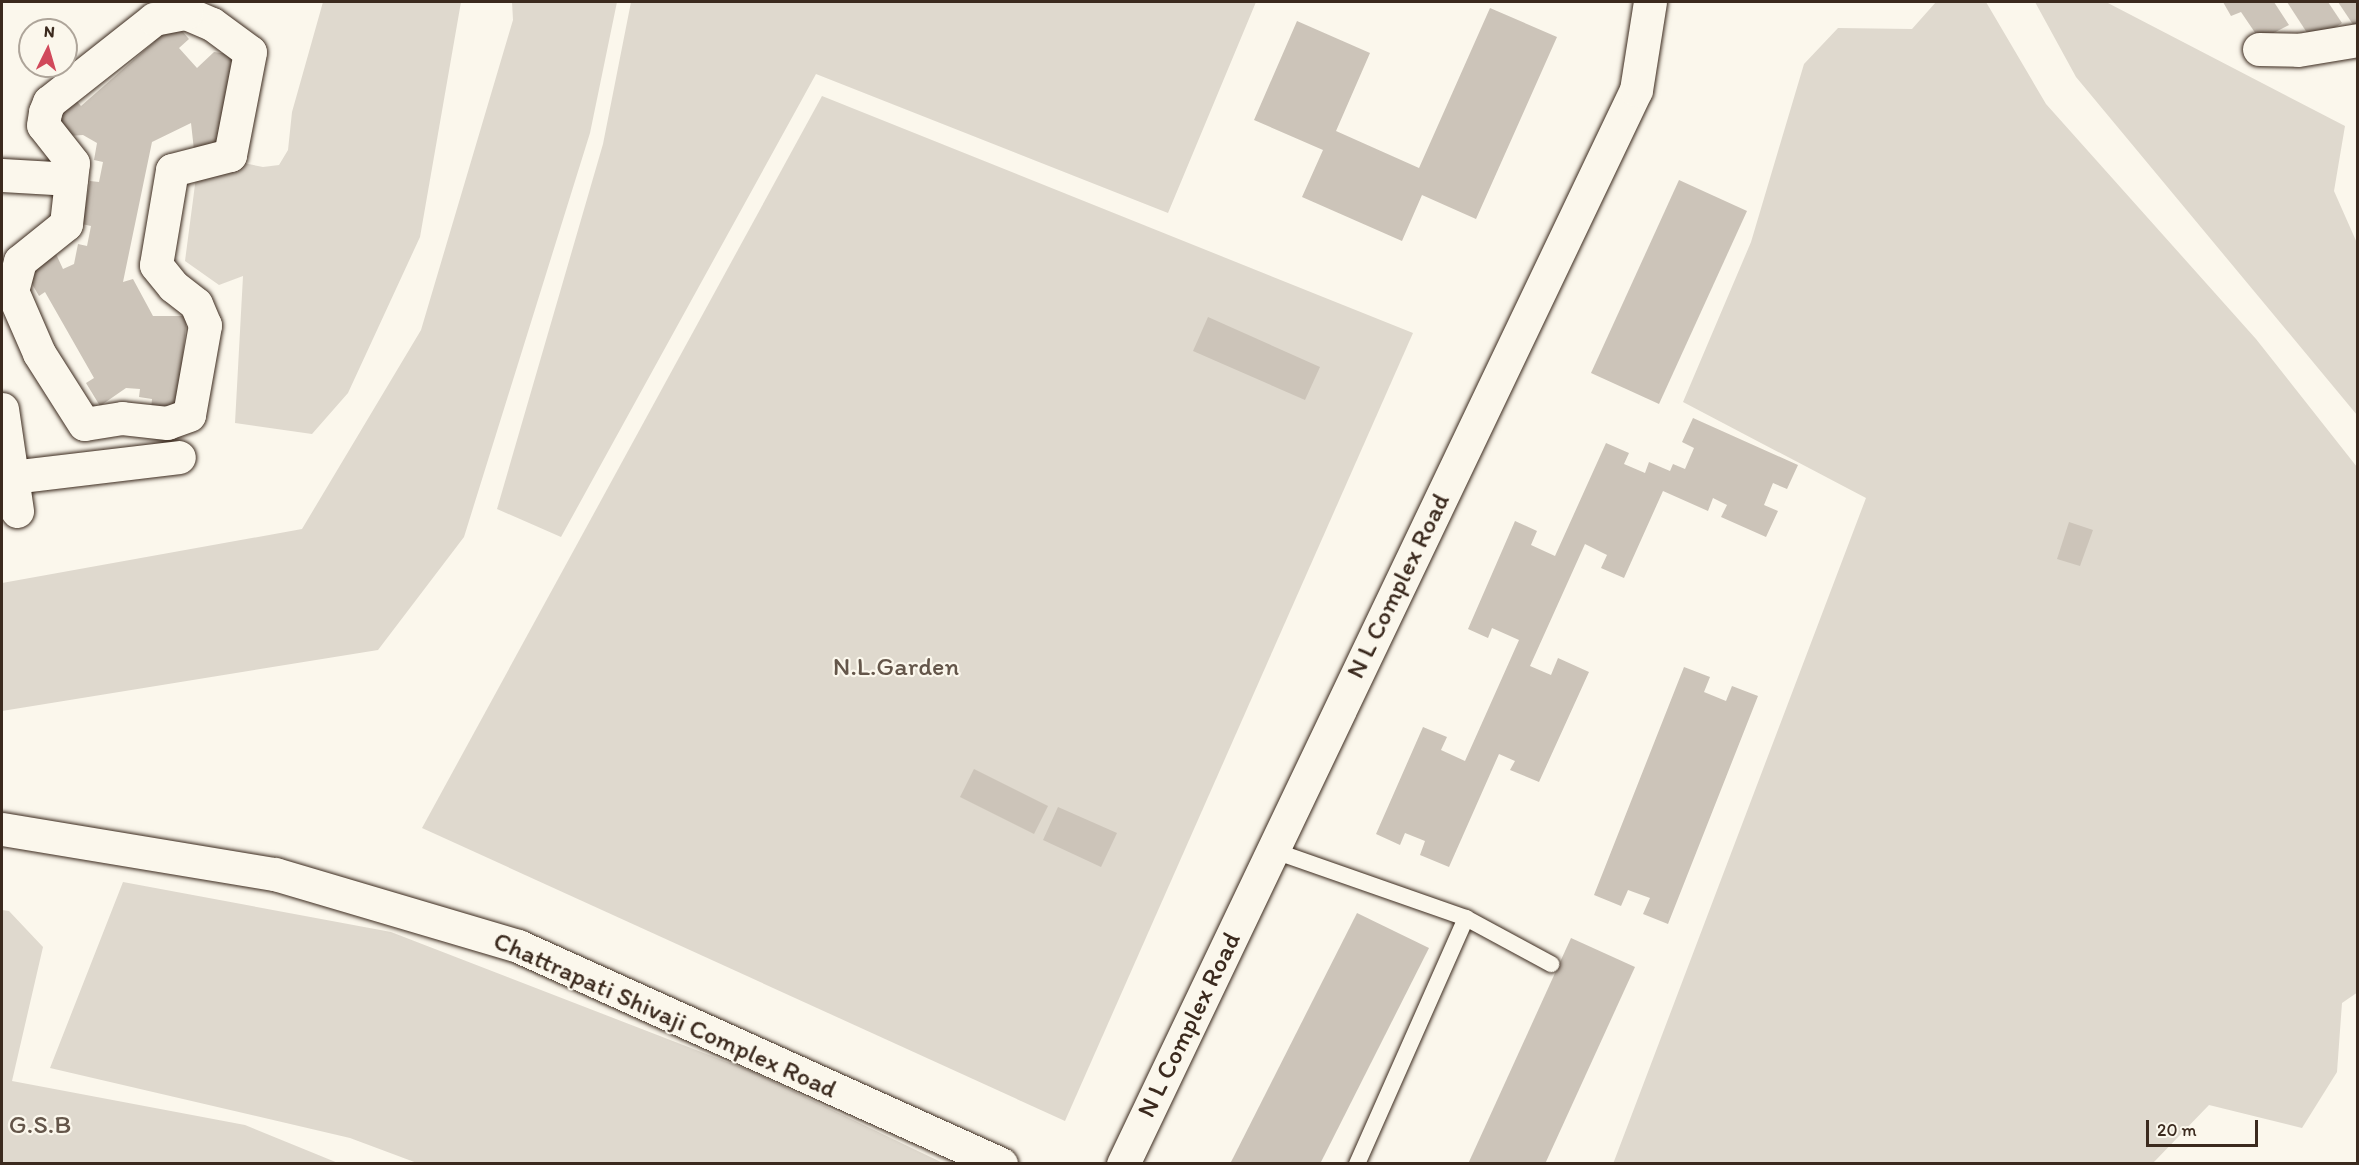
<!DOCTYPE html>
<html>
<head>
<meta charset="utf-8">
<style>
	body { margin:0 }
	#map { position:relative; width:2359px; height:1165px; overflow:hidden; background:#fbf7ec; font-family:Itim,sans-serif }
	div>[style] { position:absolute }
	.green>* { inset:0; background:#dfd9ce }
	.building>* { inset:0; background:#ccc4b9 }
	.roads { filter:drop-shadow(0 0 2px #3b2a1e) drop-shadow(0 0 2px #3b2a1e) }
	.service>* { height:16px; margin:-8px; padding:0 8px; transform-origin:8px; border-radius:8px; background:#fbf7ec }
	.minor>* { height:33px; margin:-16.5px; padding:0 16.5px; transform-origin:16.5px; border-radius:16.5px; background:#fbf7ec }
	span { translate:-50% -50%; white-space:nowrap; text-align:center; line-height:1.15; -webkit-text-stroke:4.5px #fbf7ec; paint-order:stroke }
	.street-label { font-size:26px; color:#3b2a1e }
	.park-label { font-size:26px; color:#64564a }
	.frame { position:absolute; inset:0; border:3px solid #3b2a1e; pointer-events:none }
	.north { position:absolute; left:18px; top:18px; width:60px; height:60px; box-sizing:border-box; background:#fbf7ec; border:2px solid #aea59a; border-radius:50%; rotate:5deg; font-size:16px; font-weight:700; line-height:24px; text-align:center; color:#3b2a1e }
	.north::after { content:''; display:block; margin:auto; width:21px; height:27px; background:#d1495b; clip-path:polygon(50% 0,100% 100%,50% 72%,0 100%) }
	.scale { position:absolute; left:2146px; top:1120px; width:112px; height:27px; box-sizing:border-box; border:3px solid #3b2a1e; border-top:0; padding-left:8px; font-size:18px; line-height:21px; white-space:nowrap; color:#3b2a1e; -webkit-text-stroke:4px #fbf7ec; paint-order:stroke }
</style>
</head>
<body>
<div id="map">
	<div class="green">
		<div style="clip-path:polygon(323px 2px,461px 2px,420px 237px,348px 393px,312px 434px,235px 423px,243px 276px,219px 285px,185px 261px,199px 154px,263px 167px,279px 165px,288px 150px,292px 112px)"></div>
		<div style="clip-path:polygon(512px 2px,617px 2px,590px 133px,464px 537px,378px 650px,2px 711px,2px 583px,302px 529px,421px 330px,513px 20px)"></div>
		<div style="clip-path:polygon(631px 2px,1256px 2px,1168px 213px,816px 74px,561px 537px,497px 509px,603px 144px)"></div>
		<div style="clip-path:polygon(1936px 2px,1986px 2px,2046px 104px,2256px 339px,2357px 467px,2358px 992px,2342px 1003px,2337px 1072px,2302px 1128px,2209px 1105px,2153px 1163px,1613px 1164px,1866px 498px,1683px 402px,1751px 242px,1804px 64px,1838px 28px,1912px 29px)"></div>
		<div style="clip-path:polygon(2035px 2px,2106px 2px,2345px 126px,2334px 191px,2357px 243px,2357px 415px,2076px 77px)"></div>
		<div style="clip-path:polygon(822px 96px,1413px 333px,1065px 1121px,422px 828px)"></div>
		<div style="clip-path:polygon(123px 882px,391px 932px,753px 1072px,943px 1163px,417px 1163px,350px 1138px,50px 1068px)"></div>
		<div style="clip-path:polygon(2px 910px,9px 911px,43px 947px,12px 1081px,245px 1125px,338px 1163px,2px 1163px)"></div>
	</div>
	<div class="building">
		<div style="clip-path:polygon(2223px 2px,2274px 2px,2289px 25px,2260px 40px,2241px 12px,2231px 16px)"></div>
		<div style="clip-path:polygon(2287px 2px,2328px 2px,2342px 23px,2313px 42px)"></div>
		<div style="clip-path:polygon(2338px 2px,2358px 2px,2358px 32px)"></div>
		<div style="clip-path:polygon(1490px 8px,1557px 37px,1476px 219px,1422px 195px,1402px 241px,1302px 197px,1323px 150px,1254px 120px,1297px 21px,1370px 53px,1336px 131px,1419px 168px)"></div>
		<div style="clip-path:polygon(170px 17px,189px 39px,179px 48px,197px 68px,214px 52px,242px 56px,224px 155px,194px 150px,191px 123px,152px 142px,123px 282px,133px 279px,153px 316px,187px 316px,177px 412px,151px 409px,152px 399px,139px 397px,140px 389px,126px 388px,100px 406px,86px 383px,94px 378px,45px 292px,39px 296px,25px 272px,56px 254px,63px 269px,74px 264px,78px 244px,87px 246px,91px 226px,82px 224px,90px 181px,99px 182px,103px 162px,94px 160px,97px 143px,83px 135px,68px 136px,53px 118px,75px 99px,81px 106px,154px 42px,149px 36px)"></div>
		<div style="clip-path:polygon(1679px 180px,1747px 211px,1659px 404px,1591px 373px)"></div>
		<div style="clip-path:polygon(1208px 317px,1320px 367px,1305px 400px,1193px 351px)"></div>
		<div style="clip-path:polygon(1693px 418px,1798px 465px,1787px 489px,1773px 483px,1764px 505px,1778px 511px,1766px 537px,1721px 517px,1727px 505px,1713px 498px,1708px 511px,1663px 491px,1624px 578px,1601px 568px,1607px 555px,1585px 544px,1530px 666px,1551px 675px,1558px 658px,1589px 672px,1539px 782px,1510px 770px,1515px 761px,1499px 754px,1449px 867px,1420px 855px,1425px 841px,1405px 833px,1400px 845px,1376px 834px,1423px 727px,1447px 737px,1441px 750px,1465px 761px,1519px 640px,1492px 628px,1488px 638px,1468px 629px,1515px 521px,1537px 531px,1531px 545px,1555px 556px,1606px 443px,1629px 453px,1624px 464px,1645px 473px,1649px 462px,1670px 471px,1673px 464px,1685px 469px,1694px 448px,1682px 442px)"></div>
		<div style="clip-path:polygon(2069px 522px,2093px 530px,2080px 566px,2057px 559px)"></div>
		<div style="clip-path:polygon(1684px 667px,1710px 677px,1704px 692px,1726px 701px,1732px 686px,1758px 696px,1668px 924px,1643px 914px,1650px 898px,1628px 890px,1621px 906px,1594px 895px)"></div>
		<div style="clip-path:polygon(974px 769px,1048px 806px,1034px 834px,960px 797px)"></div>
		<div style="clip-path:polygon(1058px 807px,1117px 833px,1101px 867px,1043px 840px)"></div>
		<div style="clip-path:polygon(1357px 913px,1429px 948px,1320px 1164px,1230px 1164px)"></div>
		<div style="clip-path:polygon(1571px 938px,1635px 967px,1545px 1164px,1468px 1164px)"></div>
	</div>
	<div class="roads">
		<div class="service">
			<div style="left:1272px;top:850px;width:206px;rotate:19.3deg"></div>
			<div style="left:1466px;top:918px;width:97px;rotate:28.4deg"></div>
			<div style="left:1357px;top:1164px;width:269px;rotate:-66.1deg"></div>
		</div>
		<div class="minor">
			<div style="left:186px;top:13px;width:28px;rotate:23deg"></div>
			<div style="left:212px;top:24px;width:47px;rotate:36.4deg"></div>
			<div style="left:250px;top:52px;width:105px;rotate:101deg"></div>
			<div style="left:230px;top:155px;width:60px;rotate:165.5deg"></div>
			<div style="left:172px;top:170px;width:96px;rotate:99.6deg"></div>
			<div style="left:156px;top:265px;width:27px;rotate:51deg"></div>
			<div style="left:173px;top:286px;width:29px;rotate:38deg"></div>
			<div style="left:196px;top:304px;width:23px;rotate:67deg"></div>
			<div style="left:205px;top:325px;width:91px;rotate:100.1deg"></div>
			<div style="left:189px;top:415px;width:23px;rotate:160deg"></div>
			<div style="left:167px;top:423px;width:45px;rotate:-173.7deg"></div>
			<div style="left:122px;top:418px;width:38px;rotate:171deg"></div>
			<div style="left:84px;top:424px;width:84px;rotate:-122.4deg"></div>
			<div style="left:39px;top:353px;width:68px;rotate:-113.5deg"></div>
			<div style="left:12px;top:291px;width:31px;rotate:-75deg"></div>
			<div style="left:20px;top:261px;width:59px;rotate:-38.8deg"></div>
			<div style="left:66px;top:224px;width:61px;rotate:-83.5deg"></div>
			<div style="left:73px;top:163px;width:48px;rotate:-128.3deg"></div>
			<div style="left:43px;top:125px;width:13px;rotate:-81deg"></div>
			<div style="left:45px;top:112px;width:11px;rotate:-68deg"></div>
			<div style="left:49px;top:102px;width:134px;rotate:-38.3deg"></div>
			<div style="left:154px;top:19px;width:33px;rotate:-11deg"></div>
			<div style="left:2259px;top:49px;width:39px;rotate:1deg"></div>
			<div style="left:2298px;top:50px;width:61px;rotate:-9.5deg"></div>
			<div style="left:2px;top:175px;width:69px;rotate:3.3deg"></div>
			<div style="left:2px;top:409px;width:103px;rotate:81.6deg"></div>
			<div style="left:12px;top:477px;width:168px;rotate:-6.8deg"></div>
			<div style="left:2px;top:829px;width:277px;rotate:9.4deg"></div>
			<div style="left:275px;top:874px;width:253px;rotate:16.5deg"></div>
			<div style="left:518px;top:946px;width:530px;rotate:24.29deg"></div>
			<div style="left:1123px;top:1164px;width:1190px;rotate:-64.47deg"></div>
			<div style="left:1636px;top:90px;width:89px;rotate:-81deg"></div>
		</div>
	</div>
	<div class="street-label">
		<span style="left:1398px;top:586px;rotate:-64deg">N L Complex Road</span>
		<span style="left:665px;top:1015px;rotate:24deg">Chattrapati Shivaji Complex Road</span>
		<span style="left:1189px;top:1025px;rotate:-64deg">N L Complex Road</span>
	</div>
	<div class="park-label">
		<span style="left:896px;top:667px">N.L.Garden</span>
		<span style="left:40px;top:1125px">G.S.B</span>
	</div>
	<div class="frame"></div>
	<div class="north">N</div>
	<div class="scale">20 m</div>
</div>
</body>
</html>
